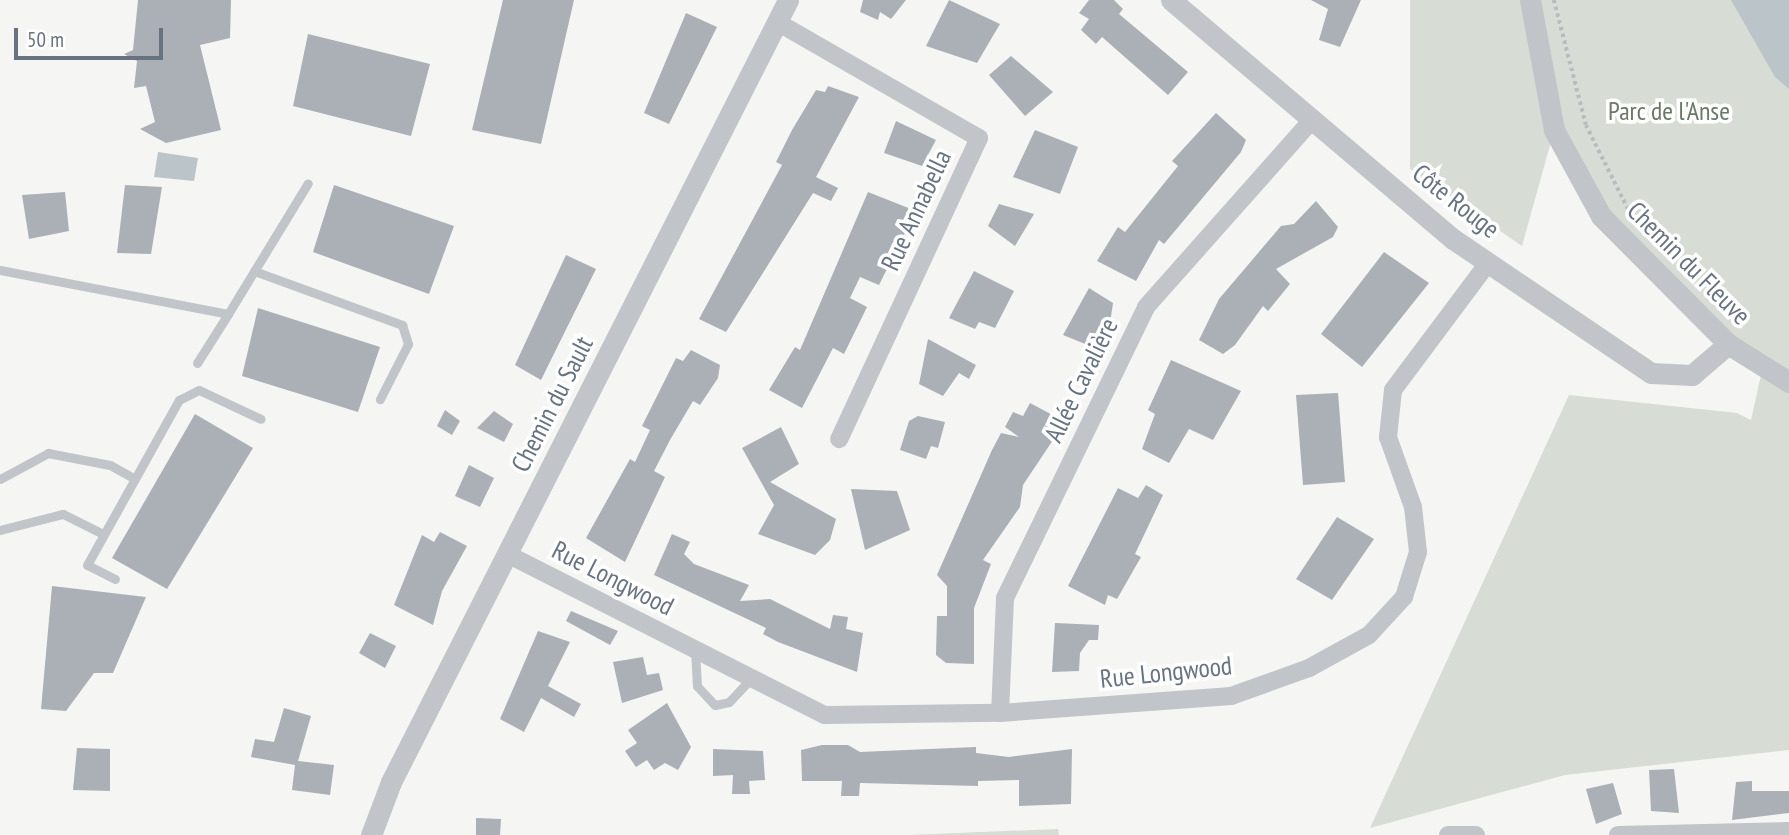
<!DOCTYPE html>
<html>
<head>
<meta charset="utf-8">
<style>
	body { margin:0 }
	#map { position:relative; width:1789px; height:835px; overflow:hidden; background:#f5f6f3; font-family:"PT Sans Narrow",sans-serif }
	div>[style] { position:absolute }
	.green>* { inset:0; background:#d7dcd4 }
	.water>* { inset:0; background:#bbc4c9 }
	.building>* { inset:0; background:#aab0b6 }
	.path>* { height:3.5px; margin-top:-1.75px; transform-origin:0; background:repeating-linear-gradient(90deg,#b9bbbe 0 3.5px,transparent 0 7px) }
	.service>* { height:9px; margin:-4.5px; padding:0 4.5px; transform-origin:4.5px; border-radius:4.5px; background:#c1c4c8 }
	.minor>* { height:18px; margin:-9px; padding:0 9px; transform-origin:9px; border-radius:9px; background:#c1c4c8 }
	.tertiary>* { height:21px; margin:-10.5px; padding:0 10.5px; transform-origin:10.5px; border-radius:10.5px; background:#c1c4c8 }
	span { translate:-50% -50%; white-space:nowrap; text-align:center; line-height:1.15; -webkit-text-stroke:7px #fff; paint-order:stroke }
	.park-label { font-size:26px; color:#687966 }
	.street-label { font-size:26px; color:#677381 }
	.scale { position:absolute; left:14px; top:28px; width:149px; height:32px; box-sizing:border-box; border:4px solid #677381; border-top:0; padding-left:9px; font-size:21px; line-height:24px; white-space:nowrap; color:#677381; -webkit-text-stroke:5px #fff; paint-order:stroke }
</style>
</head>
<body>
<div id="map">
	<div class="green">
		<div style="clip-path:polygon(1410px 0,1789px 0,1789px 750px,1565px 775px,1370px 828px,1569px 395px,1737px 413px,1751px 420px,1763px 366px,1608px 223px,1554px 131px,1522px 246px,1410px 169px)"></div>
		<div style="clip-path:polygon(1058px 829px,1059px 835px,908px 835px)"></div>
	</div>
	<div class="water">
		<div style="clip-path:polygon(1731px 0,1789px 0,1789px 89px,1775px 77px)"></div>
		<div style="clip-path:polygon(158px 152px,198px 158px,194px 181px,154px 177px)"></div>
	</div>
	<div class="building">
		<div style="clip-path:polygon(138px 0,231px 0,230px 38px,200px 45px,221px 130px,166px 143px,140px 129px,155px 122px,146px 86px,134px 88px,137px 61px,124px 54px,133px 50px)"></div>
		<div style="clip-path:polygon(503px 0,574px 0,541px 144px,472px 130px)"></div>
		<div style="clip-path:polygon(863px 0,906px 0,891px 19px,880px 12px,878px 20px,860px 12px)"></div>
		<div style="clip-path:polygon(949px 0,1000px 24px,977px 63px,926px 46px)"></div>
		<div style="clip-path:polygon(1089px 0,1114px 0,1123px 9px,1119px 14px,1188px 72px,1168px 95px,1102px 37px,1096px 44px,1081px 30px,1089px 19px,1079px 13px)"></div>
		<div style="clip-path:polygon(1311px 0,1361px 0,1340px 47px,1319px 40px,1328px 9px)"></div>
		<div style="clip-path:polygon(686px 13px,717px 27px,669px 124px,644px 113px)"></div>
		<div style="clip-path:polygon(308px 34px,430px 64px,411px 136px,293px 106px)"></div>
		<div style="clip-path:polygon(1011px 56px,1053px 92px,1025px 116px,989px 75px)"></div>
		<div style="clip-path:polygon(828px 86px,859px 97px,816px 177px,838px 188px,831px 201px,813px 193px,726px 332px,699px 319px,782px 165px,776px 162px,792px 130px,816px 90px,825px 92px)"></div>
		<div style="clip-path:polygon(1216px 113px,1246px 140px,1241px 152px,1164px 244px,1159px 240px,1136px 281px,1097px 261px,1118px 227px,1125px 232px,1178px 166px,1172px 161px)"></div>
		<div style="clip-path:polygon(896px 121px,936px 140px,922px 166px,884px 153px)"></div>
		<div style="clip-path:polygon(1035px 130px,1078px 147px,1060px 194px,1013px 177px)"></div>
		<div style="clip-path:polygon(125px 185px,162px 187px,151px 254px,117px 253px)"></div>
		<div style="clip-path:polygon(334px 185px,454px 226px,429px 294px,313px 252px)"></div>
		<div style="clip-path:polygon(65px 192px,69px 231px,29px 239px,22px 195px)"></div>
		<div style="clip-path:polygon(868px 192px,916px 211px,879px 285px,860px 277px,850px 298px,867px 307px,844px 354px,833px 348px,802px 408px,769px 390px,795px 347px,800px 350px)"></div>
		<div style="clip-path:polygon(1316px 201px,1338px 227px,1333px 237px,1276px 269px,1290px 284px,1268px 311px,1263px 306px,1235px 345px,1223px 354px,1199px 340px,1219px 299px,1281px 226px,1294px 224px)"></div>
		<div style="clip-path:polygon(999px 204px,1034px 214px,1015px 246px,988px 226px)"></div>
		<div style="clip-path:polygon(1384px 252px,1429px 283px,1362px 367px,1321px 334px)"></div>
		<div style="clip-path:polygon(566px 255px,596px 269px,541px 380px,515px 365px)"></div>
		<div style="clip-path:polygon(974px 271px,1014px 291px,995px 328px,979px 322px,975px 329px,949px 318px)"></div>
		<div style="clip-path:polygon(1089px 288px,1113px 303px,1108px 337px,1095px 348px,1063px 335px)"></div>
		<div style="clip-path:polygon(258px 308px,380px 347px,358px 412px,242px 376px)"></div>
		<div style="clip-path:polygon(928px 339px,976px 365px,969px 379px,959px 373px,943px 396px,919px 384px)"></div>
		<div style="clip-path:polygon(691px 350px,720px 365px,718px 378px,700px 405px,693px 401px,670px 440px,654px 471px,665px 477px,625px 562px,586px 538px,630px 459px,635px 462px,650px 430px,642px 426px,676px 358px,683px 361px)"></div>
		<div style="clip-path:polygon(1171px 360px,1241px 391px,1213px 440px,1189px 429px,1169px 463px,1142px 449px,1155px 414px,1148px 410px)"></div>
		<div style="clip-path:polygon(1338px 393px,1345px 482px,1303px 485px,1296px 395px)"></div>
		<div style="clip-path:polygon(1030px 403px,1062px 420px,1061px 428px,1023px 485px,1020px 507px,983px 560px,991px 564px,974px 608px,974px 664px,946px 663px,936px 655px,937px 616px,947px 616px,947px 586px,937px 575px,992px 450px,1001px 433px,1019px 437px,1005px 427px,1013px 412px,1023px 416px)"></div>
		<div style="clip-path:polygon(445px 410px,460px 421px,452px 435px,437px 426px)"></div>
		<div style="clip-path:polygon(494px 411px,513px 424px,504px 442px,477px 428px)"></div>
		<div style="clip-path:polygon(195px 414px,253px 448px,167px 589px,112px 558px)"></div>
		<div style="clip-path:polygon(918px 416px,945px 422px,938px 448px,931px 446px,926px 459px,900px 450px,909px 421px)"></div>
		<div style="clip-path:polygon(781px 427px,799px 464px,770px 482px,836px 519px,830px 540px,815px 555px,758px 534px,774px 505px,742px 448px)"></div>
		<div style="clip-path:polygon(469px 465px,494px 478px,480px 507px,455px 496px)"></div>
		<div style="clip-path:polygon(1146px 485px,1163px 495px,1135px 554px,1141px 557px,1117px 599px,1108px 595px,1105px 605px,1068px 586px,1118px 488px,1138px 498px)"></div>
		<div style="clip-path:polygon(851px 489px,897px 491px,910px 530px,865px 550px)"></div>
		<div style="clip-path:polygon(1337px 517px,1374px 539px,1332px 600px,1296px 579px)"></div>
		<div style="clip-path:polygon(440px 532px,467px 546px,442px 591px,433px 625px,394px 605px,422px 535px,434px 542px)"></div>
		<div style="clip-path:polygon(672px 534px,690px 542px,684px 554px,694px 564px,749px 585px,740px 601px,770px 599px,830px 629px,833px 615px,848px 617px,846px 629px,863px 633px,857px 672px,778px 642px,763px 634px,766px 628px,654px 575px)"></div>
		<div style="clip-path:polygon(52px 586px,146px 597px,113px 673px,94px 673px,66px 711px,41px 709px)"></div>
		<div style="clip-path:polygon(571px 611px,618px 631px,610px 645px,566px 621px)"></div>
		<div style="clip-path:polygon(1055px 623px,1099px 625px,1098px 640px,1089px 640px,1080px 653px,1079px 671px,1052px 672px)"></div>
		<div style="clip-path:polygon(538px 631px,570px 642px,548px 686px,581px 704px,574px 717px,541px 698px,524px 732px,500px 719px)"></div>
		<div style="clip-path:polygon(370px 633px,396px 646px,385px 668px,359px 653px)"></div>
		<div style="clip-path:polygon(643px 657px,647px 675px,659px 673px,663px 690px,622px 703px,613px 662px)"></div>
		<div style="clip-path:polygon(667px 703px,691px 747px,678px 770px,665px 763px,654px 770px,647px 760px,636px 767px,625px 751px,637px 743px,628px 730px)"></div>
		<div style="clip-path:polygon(284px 708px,311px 716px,298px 761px,334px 765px,330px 795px,292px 790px,295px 765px,251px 757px,255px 739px,274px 742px)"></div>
		<div style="clip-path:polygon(822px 745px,848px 745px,860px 752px,976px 747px,976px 753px,1009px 757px,1072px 749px,1071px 804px,1019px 806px,1019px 780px,978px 781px,978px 786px,860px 783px,859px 796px,841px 796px,842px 781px,802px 781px,801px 750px)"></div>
		<div style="clip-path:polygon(77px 748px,110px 749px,110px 791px,73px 790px)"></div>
		<div style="clip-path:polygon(713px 749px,763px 751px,765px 780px,749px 781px,750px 794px,732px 794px,733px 775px,713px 776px)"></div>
		<div style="clip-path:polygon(1674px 769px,1679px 813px,1651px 811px,1649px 770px)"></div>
		<div style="clip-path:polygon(1752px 781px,1752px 791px,1789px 791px,1789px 813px,1732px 820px,1736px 782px)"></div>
		<div style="clip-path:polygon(1613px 783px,1622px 814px,1596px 824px,1586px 789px)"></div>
		<div style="clip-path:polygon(476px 818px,501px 819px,500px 835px,476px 835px)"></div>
	</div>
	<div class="path">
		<div style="left:1554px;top:0;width:129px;rotate:75.6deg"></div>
		<div style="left:1586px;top:125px;width:101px;rotate:63.4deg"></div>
	</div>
	<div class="service">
		<div style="left:0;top:270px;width:232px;rotate:10.9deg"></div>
		<div style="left:228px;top:314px;width:58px;rotate:122.3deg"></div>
		<div style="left:254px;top:271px;width:158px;rotate:20deg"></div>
		<div style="left:402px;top:325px;width:20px;rotate:72deg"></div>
		<div style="left:408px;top:344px;width:62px;rotate:117deg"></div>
		<div style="left:228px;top:314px;width:153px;rotate:-58.6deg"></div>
		<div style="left:0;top:479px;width:55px;rotate:-28.4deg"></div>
		<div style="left:48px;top:453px;width:63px;rotate:11deg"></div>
		<div style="left:110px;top:465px;width:26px;rotate:29deg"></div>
		<div style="left:0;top:530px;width:65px;rotate:-14.3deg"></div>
		<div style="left:63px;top:514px;width:42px;rotate:26.6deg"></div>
		<div style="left:115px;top:579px;width:31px;rotate:-153deg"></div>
		<div style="left:87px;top:565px;width:189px;rotate:-60.9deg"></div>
		<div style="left:179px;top:400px;width:22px;rotate:-27deg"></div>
		<div style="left:199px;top:390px;width:68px;rotate:25.1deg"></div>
		<div style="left:695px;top:649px;width:37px;rotate:87deg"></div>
		<div style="left:697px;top:686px;width:26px;rotate:47deg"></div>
		<div style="left:715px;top:705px;width:14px;rotate:-12deg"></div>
		<div style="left:729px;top:702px;width:33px;rotate:-47deg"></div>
	</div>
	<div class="minor">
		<div style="left:777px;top:22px;width:233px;rotate:29.9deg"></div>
		<div style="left:979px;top:138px;width:332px;rotate:114.9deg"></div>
		<div style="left:507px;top:554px;width:356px;rotate:26.9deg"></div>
		<div style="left:825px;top:715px;width:175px;rotate:-0.7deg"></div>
		<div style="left:1000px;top:713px;width:232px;rotate:-4.2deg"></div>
		<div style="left:1231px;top:696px;width:83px;rotate:-19.7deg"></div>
		<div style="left:1309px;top:668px;width:68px;rotate:-28.8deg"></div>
		<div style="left:1369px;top:635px;width:52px;rotate:-47.4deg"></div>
		<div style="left:1404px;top:597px;width:47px;rotate:-72.7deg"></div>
		<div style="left:1418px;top:552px;width:45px;rotate:-96.3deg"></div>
		<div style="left:1413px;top:507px;width:74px;rotate:-109.7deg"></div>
		<div style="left:1388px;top:437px;width:47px;rotate:-83.9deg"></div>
		<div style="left:1393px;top:390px;width:159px;rotate:-53.2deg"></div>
		<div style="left:1000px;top:713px;width:115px;rotate:-87.5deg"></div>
		<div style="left:1005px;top:598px;width:323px;rotate:-64.1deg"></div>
		<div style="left:1146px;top:307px;width:250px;rotate:-48.4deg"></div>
		<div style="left:1448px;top:835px;width:28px"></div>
		<div style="left:1618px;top:835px;width:171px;rotate:-1.3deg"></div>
	</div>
	<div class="tertiary">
		<div style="left:1171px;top:0;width:370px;rotate:40.3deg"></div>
		<div style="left:1453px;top:239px;width:239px;rotate:34.1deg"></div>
		<div style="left:1651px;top:373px;width:41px;rotate:2.8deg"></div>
		<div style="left:1692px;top:375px;width:48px;rotate:-40.7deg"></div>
		<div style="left:1530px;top:0;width:132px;rotate:79.5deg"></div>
		<div style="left:1554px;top:130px;width:98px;rotate:61.3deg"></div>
		<div style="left:1601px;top:216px;width:180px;rotate:45.2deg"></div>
		<div style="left:1728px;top:344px;width:72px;rotate:31.9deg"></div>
		<div style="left:371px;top:835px;width:57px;rotate:-69.3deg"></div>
		<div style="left:391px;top:782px;width:877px;rotate:-63.08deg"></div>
	</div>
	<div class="park-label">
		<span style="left:1669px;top:111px">Parc de l'Anse</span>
	</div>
	<div class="street-label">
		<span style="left:1456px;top:201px;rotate:38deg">Côte Rouge</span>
		<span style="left:916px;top:210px;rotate:-65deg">Rue Annabella</span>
		<span style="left:1689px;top:263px;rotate:45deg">Chemin du Fleuve</span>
		<span style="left:1081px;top:380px;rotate:-64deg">Allée Cavalière</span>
		<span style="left:552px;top:404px;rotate:-63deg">Chemin du Sault</span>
		<span style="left:613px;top:578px;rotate:27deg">Rue Longwood</span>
		<span style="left:1166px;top:672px;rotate:-6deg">Rue Longwood</span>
	</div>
	<div class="scale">50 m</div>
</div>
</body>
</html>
